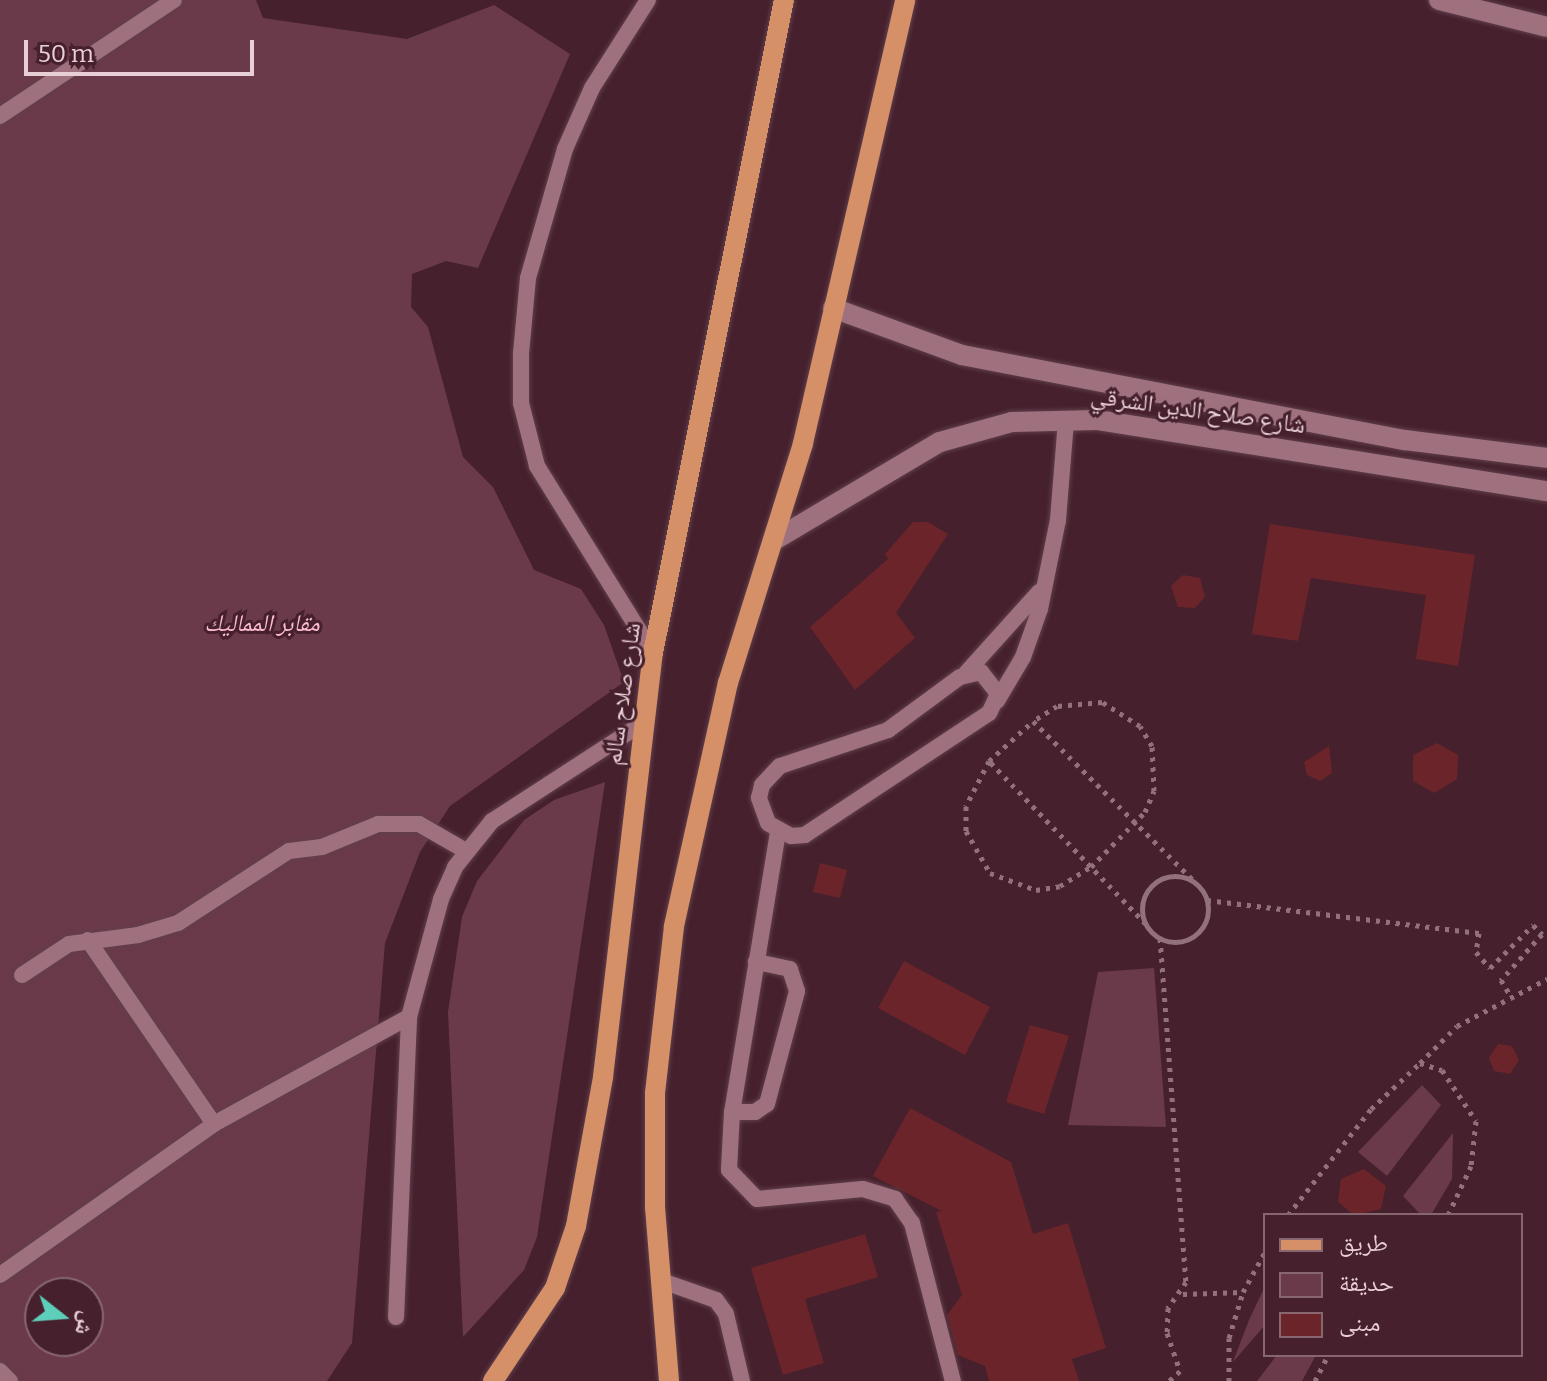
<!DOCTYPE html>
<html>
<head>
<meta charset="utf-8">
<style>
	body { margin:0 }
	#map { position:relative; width:1547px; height:1381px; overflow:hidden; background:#46202d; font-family:Bitter,"Noto Naskh Arabic",serif }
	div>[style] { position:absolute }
	.green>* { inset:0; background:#6b3a4a }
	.building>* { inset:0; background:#6b252a }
	.path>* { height:5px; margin-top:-2.5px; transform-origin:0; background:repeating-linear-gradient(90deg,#92717c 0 4px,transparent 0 10px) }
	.path>.ring { margin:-2.5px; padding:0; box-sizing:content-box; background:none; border:5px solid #92717c; border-radius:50% }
	.roads { filter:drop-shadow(0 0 2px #603f4b) drop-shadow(0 0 2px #603f4b) }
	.lane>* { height:16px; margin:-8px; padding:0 8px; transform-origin:8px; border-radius:8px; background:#9f717f }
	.secondary>* { height:20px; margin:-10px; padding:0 10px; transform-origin:10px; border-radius:10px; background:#9f717f }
	.primary>* { height:20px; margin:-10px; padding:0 10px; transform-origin:10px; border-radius:10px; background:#d69068 }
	span { translate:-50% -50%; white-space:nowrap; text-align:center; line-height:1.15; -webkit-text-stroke:6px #46202d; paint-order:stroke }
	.street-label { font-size:24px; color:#e8ced5 }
	.park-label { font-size:24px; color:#fcbccf; font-style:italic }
	.legend { position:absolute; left:1263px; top:1213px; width:260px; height:144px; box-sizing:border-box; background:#46202d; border:2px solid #876670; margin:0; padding:10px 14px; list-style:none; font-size:24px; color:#e8ced5 }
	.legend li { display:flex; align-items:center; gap:16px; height:40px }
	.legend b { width:40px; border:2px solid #876670 }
	.north { position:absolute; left:24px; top:1277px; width:80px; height:80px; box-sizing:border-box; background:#46202d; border:2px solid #876670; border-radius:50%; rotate:107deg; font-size:22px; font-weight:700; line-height:32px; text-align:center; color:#e8ced5 }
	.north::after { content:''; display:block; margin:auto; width:28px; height:36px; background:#5dceb9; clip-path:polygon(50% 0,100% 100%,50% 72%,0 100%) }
	.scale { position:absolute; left:24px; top:40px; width:230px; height:36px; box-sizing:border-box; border:4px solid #e8ced5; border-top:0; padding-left:10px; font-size:24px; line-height:28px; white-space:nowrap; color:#e8ced5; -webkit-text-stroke:6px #46202d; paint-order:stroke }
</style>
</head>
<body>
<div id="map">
	<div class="green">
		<div style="clip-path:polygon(evenodd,0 0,256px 0,263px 18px,407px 39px,494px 5px,570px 54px,478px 268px,446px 261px,412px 274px,411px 307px,428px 327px,463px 457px,493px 487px,534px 570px,581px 589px,604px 625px,624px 682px,450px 806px,420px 852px,385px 943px,352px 1343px,327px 1381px,0 1381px,0 0,40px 1293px,88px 1293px,88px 1341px,40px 1341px,40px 1293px)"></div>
		<div style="clip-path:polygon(605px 782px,537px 1237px,524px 1270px,463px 1337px,448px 1012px,462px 917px,477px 881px,524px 820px,554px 800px)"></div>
		<div style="clip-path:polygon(1154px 968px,1166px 1127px,1068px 1125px,1098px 972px)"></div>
		<div style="clip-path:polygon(1422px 1085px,1441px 1105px,1387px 1176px,1358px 1152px)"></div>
		<div style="clip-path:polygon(1453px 1133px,1452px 1179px,1431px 1215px,1421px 1215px,1403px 1196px)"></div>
		<div style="clip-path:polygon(1265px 1286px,1265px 1325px,1233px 1362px,1249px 1320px)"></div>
		<div style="clip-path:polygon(1277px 1355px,1316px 1355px,1302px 1381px,1257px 1381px)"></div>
	</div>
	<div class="building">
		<div style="clip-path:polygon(913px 522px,928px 522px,948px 534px,896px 613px,915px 638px,855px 690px,810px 627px,888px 559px,885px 554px)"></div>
		<div style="clip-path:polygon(1270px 524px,1475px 555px,1458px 666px,1416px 659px,1426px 595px,1311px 578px,1298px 641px,1252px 634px)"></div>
		<div style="clip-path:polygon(1183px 575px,1200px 578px,1205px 597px,1195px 608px,1178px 607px,1171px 586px)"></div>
		<div style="clip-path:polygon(1437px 743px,1458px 755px,1457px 779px,1434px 793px,1413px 781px,1413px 755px)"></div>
		<div style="clip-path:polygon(1329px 746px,1332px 773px,1320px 781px,1307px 775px,1304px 762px)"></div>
		<div style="clip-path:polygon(820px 863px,847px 870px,840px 898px,813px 892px)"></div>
		<div style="clip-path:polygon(904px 961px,990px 1007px,965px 1055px,878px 1008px)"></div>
		<div style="clip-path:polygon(1030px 1025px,1069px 1036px,1044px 1114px,1006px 1102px)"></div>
		<div style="clip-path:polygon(1498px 1044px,1512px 1046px,1519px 1060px,1510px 1074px,1494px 1071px,1489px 1058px)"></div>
		<div style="clip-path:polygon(910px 1108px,1011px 1162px,1033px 1234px,1068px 1223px,1106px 1348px,1072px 1359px,1079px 1381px,989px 1381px,985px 1366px,958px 1355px,947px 1315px,962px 1295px,936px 1212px,942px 1211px,873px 1176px)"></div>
		<div style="clip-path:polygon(1364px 1169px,1386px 1186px,1381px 1209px,1354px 1215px,1338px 1202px,1341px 1179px)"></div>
		<div style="clip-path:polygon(865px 1234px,878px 1277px,805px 1299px,824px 1363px,783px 1375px,751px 1268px)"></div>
	</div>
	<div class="path">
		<div style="left:989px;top:761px;width:51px;rotate:117.1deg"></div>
		<div style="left:966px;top:806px;width:25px;rotate:90deg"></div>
		<div style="left:966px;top:831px;width:48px;rotate:60.3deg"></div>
		<div style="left:990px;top:873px;width:49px;rotate:20.3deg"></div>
		<div style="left:1036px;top:890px;width:24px;rotate:-9deg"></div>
		<div style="left:1060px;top:886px;width:36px;rotate:-32deg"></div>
		<div style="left:1091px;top:867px;width:77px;rotate:-45.5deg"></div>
		<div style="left:1145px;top:812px;width:23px;rotate:-67deg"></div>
		<div style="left:1154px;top:791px;width:45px;rotate:-92.5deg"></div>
		<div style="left:1152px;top:746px;width:23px;rotate:-121deg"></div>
		<div style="left:1140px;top:726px;width:45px;rotate:-147.7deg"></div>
		<div style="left:1102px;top:702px;width:45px;rotate:174.9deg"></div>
		<div style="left:1057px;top:706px;width:28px;rotate:148deg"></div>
		<div class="ring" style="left:1142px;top:876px;width:61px;height:61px"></div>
		<div style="left:1207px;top:900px;width:274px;rotate:6.9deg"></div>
		<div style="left:1479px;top:933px;width:19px;rotate:99deg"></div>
		<div style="left:1476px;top:952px;width:21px;rotate:49deg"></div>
		<div style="left:1490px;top:968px;width:61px;rotate:-45deg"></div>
		<div style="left:1533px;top:925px;width:13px;rotate:45deg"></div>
		<div style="left:1542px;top:934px;width:62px;rotate:131.7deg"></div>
		<div style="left:1501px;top:980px;width:17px;rotate:59deg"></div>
		<div style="left:1146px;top:924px;width:226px;rotate:-133.9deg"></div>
		<div style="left:989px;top:761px;width:59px;rotate:-42.3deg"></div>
		<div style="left:1033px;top:721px;width:227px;rotate:44.8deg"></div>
		<div style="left:1160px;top:938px;width:345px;rotate:85.7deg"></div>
		<div style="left:1186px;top:1282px;width:32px;rotate:125deg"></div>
		<div style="left:1168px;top:1308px;width:25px;rotate:92deg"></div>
		<div style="left:1167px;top:1333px;width:40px;rotate:71.1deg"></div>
		<div style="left:1180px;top:1371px;width:15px;rotate:138deg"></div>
		<div style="left:1420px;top:1063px;width:52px;rotate:-45deg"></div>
		<div style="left:1457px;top:1026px;width:102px;rotate:-27.6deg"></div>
		<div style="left:1288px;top:1215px;width:135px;rotate:-51.9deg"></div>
		<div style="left:1371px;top:1109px;width:67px;rotate:-43.2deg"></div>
		<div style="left:1420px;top:1063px;width:23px;rotate:18deg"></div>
		<div style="left:1442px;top:1070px;width:61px;rotate:56.3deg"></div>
		<div style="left:1476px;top:1121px;width:45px;rotate:96.3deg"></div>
		<div style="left:1471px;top:1166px;width:54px;rotate:115.1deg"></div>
		<div style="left:1183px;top:1294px;width:60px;rotate:-1.9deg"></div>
		<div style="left:1229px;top:1381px;width:43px;rotate:-90deg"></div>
		<div style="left:1229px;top:1338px;width:48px;rotate:-73.1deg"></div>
		<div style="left:1243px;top:1292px;width:46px;rotate:-61.2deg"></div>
		<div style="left:1315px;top:1381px;width:29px;rotate:-63deg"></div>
	</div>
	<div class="roads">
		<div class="lane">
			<div style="left:648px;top:0;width:104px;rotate:122.5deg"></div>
			<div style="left:592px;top:88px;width:67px;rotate:113.9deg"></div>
			<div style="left:565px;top:149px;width:134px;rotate:106deg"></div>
			<div style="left:528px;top:278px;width:76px;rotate:95.3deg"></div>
			<div style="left:521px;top:354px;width:49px;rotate:90deg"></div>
			<div style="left:521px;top:403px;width:65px;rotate:75.7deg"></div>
			<div style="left:537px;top:466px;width:220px;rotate:58.2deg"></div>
			<div style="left:0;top:116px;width:209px;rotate:-33.7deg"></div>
			<div style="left:981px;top:672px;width:28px;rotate:52deg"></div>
			<div style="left:998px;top:694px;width:21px;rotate:115deg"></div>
			<div style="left:989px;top:713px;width:221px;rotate:146.5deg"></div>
			<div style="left:805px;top:835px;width:14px;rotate:176deg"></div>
			<div style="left:791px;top:836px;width:26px;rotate:-151deg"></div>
			<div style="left:768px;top:823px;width:27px;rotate:-110deg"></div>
			<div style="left:759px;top:798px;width:13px;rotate:-77deg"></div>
			<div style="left:762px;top:785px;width:26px;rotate:-47deg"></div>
			<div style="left:780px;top:766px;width:114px;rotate:-18.4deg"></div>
			<div style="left:888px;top:730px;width:89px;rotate:-36.4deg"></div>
			<div style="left:960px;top:677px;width:22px;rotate:-13deg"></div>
			<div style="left:966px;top:673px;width:109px;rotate:-48deg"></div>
			<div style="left:997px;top:701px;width:51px;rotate:-59.4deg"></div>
			<div style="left:1023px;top:657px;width:51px;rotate:-70.5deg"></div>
			<div style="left:1040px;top:609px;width:91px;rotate:-78.6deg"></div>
			<div style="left:1058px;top:520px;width:100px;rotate:-85.4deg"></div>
			<div style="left:778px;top:832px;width:284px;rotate:99.3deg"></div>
			<div style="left:732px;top:1112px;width:58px;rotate:93deg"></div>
			<div style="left:729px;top:1170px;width:40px;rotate:46deg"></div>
			<div style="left:757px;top:1199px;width:106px;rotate:-5.4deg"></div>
			<div style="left:863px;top:1189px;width:34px;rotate:17deg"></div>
			<div style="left:895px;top:1199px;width:29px;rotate:55deg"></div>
			<div style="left:912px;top:1223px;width:163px;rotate:75.5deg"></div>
			<div style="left:88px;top:940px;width:223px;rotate:55.6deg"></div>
			<div style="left:22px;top:975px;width:56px;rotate:-33.4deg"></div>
			<div style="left:69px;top:944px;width:70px;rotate:-7.4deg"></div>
			<div style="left:138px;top:935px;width:42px;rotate:-16.7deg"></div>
			<div style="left:178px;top:923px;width:132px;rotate:-33deg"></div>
			<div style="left:289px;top:851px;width:33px;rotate:-7deg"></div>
			<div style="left:322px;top:847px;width:61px;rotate:-22.3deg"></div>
			<div style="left:378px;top:824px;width:41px"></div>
			<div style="left:419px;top:824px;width:54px;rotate:29.9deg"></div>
			<div style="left:732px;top:1112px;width:23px"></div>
			<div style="left:755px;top:1112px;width:14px;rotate:-34deg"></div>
			<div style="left:767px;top:1104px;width:117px;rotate:-75.1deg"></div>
			<div style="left:797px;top:991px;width:23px;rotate:-108deg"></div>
			<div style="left:790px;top:969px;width:35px;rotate:-168deg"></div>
			<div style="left:0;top:1275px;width:262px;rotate:-35.2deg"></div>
			<div style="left:214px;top:1124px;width:222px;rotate:-28.8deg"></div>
			<div style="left:659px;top:1280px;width:60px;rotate:19.3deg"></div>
			<div style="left:716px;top:1300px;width:17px;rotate:54deg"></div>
			<div style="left:726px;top:1314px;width:69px;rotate:76.6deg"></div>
			<div style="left:396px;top:1317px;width:300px;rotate:-87.5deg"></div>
			<div style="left:409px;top:1017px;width:122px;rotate:-74.8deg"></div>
			<div style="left:441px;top:899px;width:35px;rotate:-66deg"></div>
			<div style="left:455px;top:867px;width:59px;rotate:-51.2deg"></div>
			<div style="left:492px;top:821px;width:180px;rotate:-33deg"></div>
			<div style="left:0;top:1371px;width:14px;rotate:45deg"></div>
		</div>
		<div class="secondary">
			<div style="left:1439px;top:0;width:111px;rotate:14deg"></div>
			<div style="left:833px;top:308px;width:137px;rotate:20deg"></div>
			<div style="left:962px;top:355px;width:451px;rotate:10.9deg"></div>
			<div style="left:1405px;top:440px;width:143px;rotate:7.2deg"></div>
			<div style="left:773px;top:541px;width:194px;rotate:-30.7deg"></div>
			<div style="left:940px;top:442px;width:75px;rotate:-15.5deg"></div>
			<div style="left:1012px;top:422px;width:85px;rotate:-1.3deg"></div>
			<div style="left:1097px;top:420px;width:456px;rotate:9deg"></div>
		</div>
		<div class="primary">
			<div style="left:493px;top:1381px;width:112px;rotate:-56.3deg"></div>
			<div style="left:555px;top:1288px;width:65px;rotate:-71.3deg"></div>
			<div style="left:576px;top:1226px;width:151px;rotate:-79.7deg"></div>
			<div style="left:603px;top:1077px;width:427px;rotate:-83.3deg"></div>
			<div style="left:653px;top:653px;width:666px;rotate:-78.66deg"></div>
			<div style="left:669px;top:1381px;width:175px;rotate:-94.6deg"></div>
			<div style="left:655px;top:1207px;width:114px;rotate:-90deg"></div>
			<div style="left:655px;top:1093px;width:168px;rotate:-83.5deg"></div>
			<div style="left:674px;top:926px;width:249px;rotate:-77.5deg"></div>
			<div style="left:728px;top:683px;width:251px;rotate:-72.6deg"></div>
			<div style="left:803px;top:443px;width:455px;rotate:-77deg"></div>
		</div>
	</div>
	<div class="street-label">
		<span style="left:1198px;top:411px;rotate:8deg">شارع صلاح الدين الشرقي</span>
		<span style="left:623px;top:694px;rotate:-82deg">شارع صلاح سالم</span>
	</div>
	<div class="park-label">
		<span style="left:262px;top:624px">مقابر المماليك</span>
	</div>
	<ul class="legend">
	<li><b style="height:10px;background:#d69068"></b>طريق</li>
	<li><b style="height:22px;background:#6b3a4a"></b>حديقة</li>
	<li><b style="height:22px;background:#6b252a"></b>مبنى</li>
	</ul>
	<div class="north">ش</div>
	<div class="scale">50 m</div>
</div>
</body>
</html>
